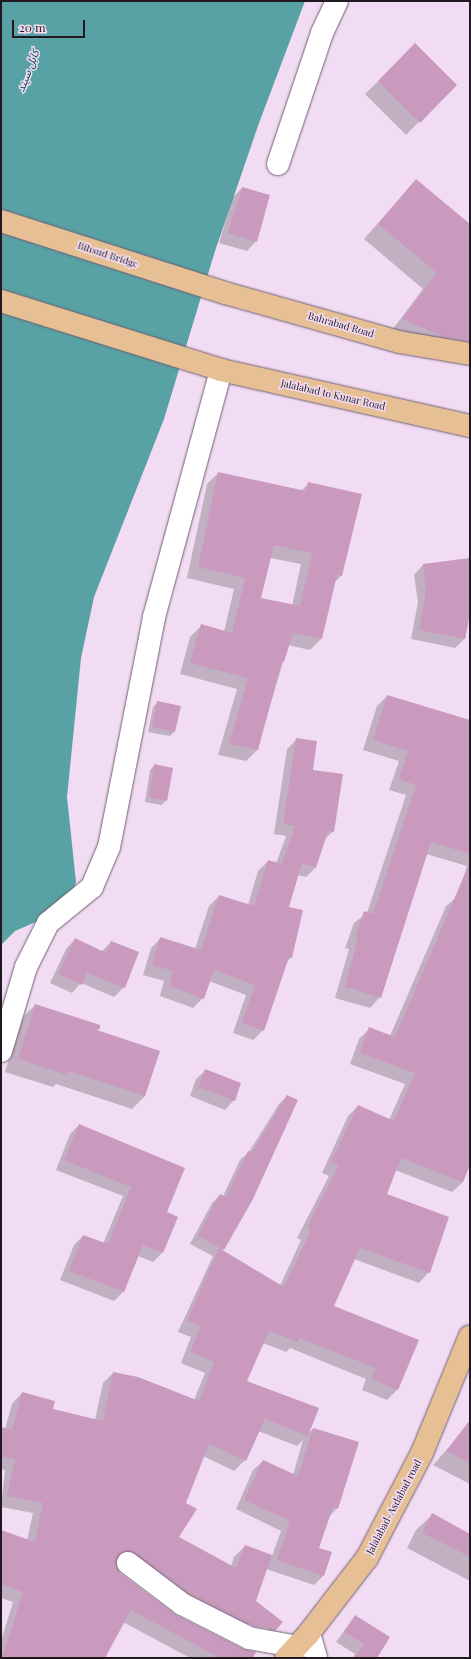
<!DOCTYPE html>
<html>
<head>
<meta charset="utf-8">
<style>
	body { margin:0 }
	#map { position:relative; width:471px; height:1659px; overflow:hidden; background:#f2dcf3; font-family:"Playfair Display","Noto Sans Arabic",serif }
	div>[style] { position:absolute }
	.water>* { inset:0; background:#58a1a4 }
	.shadow>* { inset:0; background:#0003 }
	.building>* { inset:0; background:#c99abe }
	.roads { filter:drop-shadow(0 0 1px #715f72) drop-shadow(0 0 1px #715f72) }
	.minor>* { height:22px; margin:-11px; padding:0 11px; transform-origin:11px; border-radius:11px; background:#fff }
	.major>* { height:22px; margin:-11px; padding:0 11px; transform-origin:11px; border-radius:11px; background:#e6bf94 }
	span { translate:-50% -50%; white-space:nowrap; text-align:center; line-height:1.15; -webkit-text-stroke:3px #f2dcf3; paint-order:stroke }
	.street-label { font-size:10px; color:#201921 }
	.water-label { font-size:11px; color:#054b4e; font-style:italic }
	.frame { position:absolute; inset:0; border:2px solid #201921; pointer-events:none }
	.scale { position:absolute; left:12px; top:20px; width:73px; height:18px; box-sizing:border-box; border:2px solid #201921; border-top:0; padding-left:5px; font-size:12px; line-height:14px; white-space:nowrap; color:#201921; -webkit-text-stroke:3px #f2dcf3; paint-order:stroke }
</style>
</head>
<body>
<div id="map">
	<div class="water">
		<div style="clip-path:polygon(1px 1px,305px 1px,259px 123px,215px 251px,164px 419px,94px 597px,81px 658px,67px 797px,76px 882px,73px 893px,38px 921px,15px 931px,1px 945px)"></div>
	</div>
	<div class="shadow">
		<div style="clip-path:polygon(415px 45px,455px 85px,406px 135px,365px 94px)"></div>
		<div style="clip-path:polygon(416px 180px,470px 225px,470px 366px,464px 359px,389px 334px,423px 289px,364px 239px)"></div>
		<div style="clip-path:polygon(242px 188px,256px 241px,247px 251px,219px 243px,233px 197px)"></div>
		<div style="clip-path:polygon(evenodd,218px 473px,301px 491px,309px 483px,341px 576px,334px 583px,321px 639px,310px 650px,288px 645px,257px 750px,246px 761px,218px 755px,237px 689px,180px 674px,190px 637px,201px 626px,224px 632px,234px 589px,187px 578px,207px 484px,218px 473px,270px 558px,301px 564px,292px 606px,260px 598px,270px 558px)"></div>
		<div style="clip-path:polygon(470px 559px,470px 609px,464px 639px,455px 648px,411px 639px,418px 602px,414px 575px,423px 565px)"></div>
		<div style="clip-path:polygon(evenodd,387px 696px,470px 742px,470px 1163px,463px 1182px,452px 1192px,395px 1170px,386px 1194px,429px 1272px,419px 1283px,354px 1259px,333px 1307px,398px 1389px,387px 1400px,362px 1390px,366px 1379px,290px 1348px,286px 1352px,263px 1343px,246px 1382px,308px 1433px,313px 1429px,337px 1508px,328px 1518px,318px 1549px,323px 1576px,314px 1585px,266px 1569px,255px 1601px,276px 1630px,265px 1640px,125px 1563px,115px 1562px,119px 1573px,174px 1615px,252px 1658px,190px 1658px,123px 1622px,104px 1658px,1px 1658px,1px 1641px,13px 1602px,1px 1598px,1px 1531px,27px 1540px,33px 1513px,1px 1507px,5px 1470px,1px 1469px,1px 1428px,5px 1429px,12px 1404px,22px 1393px,52px 1410px,95px 1420px,103px 1383px,113px 1373px,194px 1400px,205px 1373px,181px 1363px,191px 1337px,178px 1332px,213px 1256px,190px 1244px,212px 1203px,220px 1195px,223px 1196px,240px 1160px,249px 1152px,279px 1104px,287px 1096px,222px 1251px,280px 1286px,301px 1240px,297px 1238px,329px 1176px,322px 1173px,348px 1116px,358px 1106px,389px 1120px,405px 1084px,350px 1064px,359px 1039px,369px 1029px,390px 1036px,446px 906px,458px 896px,467px 866px,426px 854px,380px 997px,370px 1008px,335px 998px,349px 949px,345px 948px,354px 923px,367px 913px,406px 795px,389px 790px,399px 761px,363px 750px,377px 706px,387px 696px,258px 1431px,297px 1446px,303px 1440px,293px 1475px,263px 1461px,253px 1470px,236px 1509px,281px 1531px,272px 1556px,245px 1546px,234px 1557px,231px 1566px,178px 1538px,185px 1503px,203px 1456px,234px 1471px,245px 1460px,258px 1431px,387px 696px,248px 1624px,266px 1627px,269px 1630px,248px 1626px,248px 1624px)"></div>
		<div style="clip-path:polygon(158px 702px,174px 732px,170px 736px,148px 732px,153px 707px)"></div>
		<div style="clip-path:polygon(297px 739px,312px 770px,333px 831px,324px 840px,315px 868px,306px 877px,297px 875px,288px 908px,291px 957px,286px 963px,263px 1030px,253px 1040px,233px 1033px,246px 995px,209px 981px,203px 998px,193px 1008px,160px 996px,164px 981px,143px 975px,151px 948px,161px 938px,195px 949px,209px 906px,219px 896px,248px 905px,258px 871px,268px 861px,276px 864px,286px 836px,274px 834px,287px 749px)"></div>
		<div style="clip-path:polygon(155px 765px,166px 800px,162px 805px,145px 802px,150px 770px)"></div>
		<div style="clip-path:polygon(75px 939px,101px 952px,111px 942px,124px 987px,114px 997px,81px 983px,72px 993px,50px 983px,66px 949px)"></div>
		<div style="clip-path:polygon(35px 1005px,99px 1029px,97px 1031px,159px 1051px,145px 1096px,132px 1109px,56px 1084px,53px 1087px,5px 1072px,22px 1018px)"></div>
		<div style="clip-path:polygon(206px 1070px,234px 1100px,225px 1110px,190px 1096px,196px 1079px)"></div>
		<div style="clip-path:polygon(79px 1125px,166px 1213px,177px 1217px,162px 1253px,153px 1262px,138px 1256px,123px 1292px,114px 1301px,60px 1280px,74px 1245px,83px 1236px,103px 1244px,123px 1196px,56px 1170px,70px 1134px)"></div>
		<div style="clip-path:polygon(460px 1435px,470px 1440px,470px 1484px,433px 1465px)"></div>
		<div style="clip-path:polygon(432px 1515px,470px 1536px,470px 1581px,407px 1548px,416px 1530px)"></div>
		<div style="clip-path:polygon(355px 1616px,376px 1658px,353px 1658px,355px 1654px,336px 1642px)"></div>
	</div>
	<div class="building">
		<div style="clip-path:polygon(415px 43px,457px 85px,420px 123px,378px 81px)"></div>
		<div style="clip-path:polygon(416px 179px,470px 224px,470px 341px,444px 337px,402px 319px,437px 273px,378px 224px)"></div>
		<div style="clip-path:polygon(242px 187px,270px 195px,257px 242px,228px 233px)"></div>
		<div style="clip-path:polygon(evenodd,218px 472px,306px 491px,308px 482px,362px 494px,342px 576px,337px 575px,322px 639px,293px 633px,284px 662px,282px 661px,258px 750px,229px 744px,248px 678px,190px 663px,201px 624px,232px 633px,245px 578px,198px 567px,218px 472px,274px 545px,312px 553px,300px 606px,261px 598px,274px 545px)"></div>
		<div style="clip-path:polygon(470px 558px,470px 614px,465px 639px,419px 630px,426px 592px,423px 564px)"></div>
		<div style="clip-path:polygon(387px 695px,470px 720px,470px 854px,431px 842px,381px 998px,345px 987px,358px 939px,355px 938px,364px 911px,373px 914px,416px 785px,399px 779px,408px 751px,373px 740px)"></div>
		<div style="clip-path:polygon(157px 701px,181px 706px,175px 732px,152px 727px)"></div>
		<div style="clip-path:polygon(296px 738px,317px 741px,313px 770px,343px 774px,334px 832px,328px 831px,316px 868px,302px 863px,289px 907px,303px 910px,292px 958px,289px 957px,264px 1031px,242px 1023px,255px 985px,214px 970px,204px 999px,169px 986px,173px 971px,152px 965px,160px 937px,201px 950px,219px 895px,254px 906px,268px 860px,282px 864px,295px 826px,283px 824px)"></div>
		<div style="clip-path:polygon(154px 764px,173px 768px,167px 801px,149px 797px)"></div>
		<div style="clip-path:polygon(470px 862px,470px 1165px,463px 1182px,401px 1158px,387px 1194px,449px 1217px,430px 1273px,360px 1248px,334px 1306px,419px 1340px,398px 1390px,372px 1379px,376px 1368px,299px 1338px,298px 1342px,269px 1331px,247px 1381px,319px 1408px,308px 1436px,265px 1419px,246px 1461px,209px 1444px,186px 1503px,197px 1509px,179px 1537px,236px 1568px,245px 1545px,272px 1555px,256px 1601px,283px 1622px,276px 1630px,253px 1626px,189px 1593px,129px 1551px,123px 1552px,116px 1561px,120px 1573px,176px 1615px,243px 1649px,256px 1652px,253px 1658px,220px 1658px,131px 1610px,105px 1658px,2px 1658px,23px 1592px,1px 1584px,1px 1530px,35px 1542px,43px 1503px,7px 1496px,15px 1459px,1px 1456px,1px 1427px,12px 1430px,22px 1392px,55px 1401px,53px 1409px,103px 1421px,113px 1372px,138px 1377px,199px 1401px,214px 1362px,190px 1352px,201px 1326px,187px 1321px,219px 1248px,284px 1287px,311px 1230px,307px 1228px,339px 1165px,331px 1162px,358px 1105px,394px 1121px,415px 1073px,360px 1053px,369px 1027px,395px 1037px)"></div>
		<div style="clip-path:polygon(75px 938px,106px 953px,111px 941px,139px 952px,125px 988px,87px 973px,82px 985px,58px 974px)"></div>
		<div style="clip-path:polygon(35px 1004px,100px 1025px,100px 1029px,94px 1029px,160px 1051px,145px 1096px,68px 1071px,67px 1075px,18px 1059px)"></div>
		<div style="clip-path:polygon(205px 1069px,241px 1083px,235px 1101px,198px 1087px)"></div>
		<div style="clip-path:polygon(287px 1095px,298px 1100px,253px 1199px,224px 1250px,198px 1236px,220px 1194px,226px 1197px,248px 1151px,252px 1152px)"></div>
		<div style="clip-path:polygon(79px 1124px,185px 1168px,167px 1212px,178px 1217px,163px 1253px,143px 1245px,124px 1292px,69px 1271px,83px 1235px,108px 1244px,131px 1187px,64px 1160px)"></div>
		<div style="clip-path:polygon(470px 1420px,470px 1463px,446px 1451px)"></div>
		<div style="clip-path:polygon(313px 1428px,359px 1442px,338px 1509px,333px 1507px,319px 1548px,332px 1552px,324px 1576px,277px 1560px,290px 1521px,244px 1500px,263px 1460px,298px 1476px)"></div>
		<div style="clip-path:polygon(432px 1513px,470px 1534px,470px 1557px,422px 1533px)"></div>
		<div style="clip-path:polygon(355px 1615px,390px 1637px,377px 1658px,355px 1658px,364px 1644px,344px 1632px)"></div>
	</div>
	<div class="roads">
		<div class="minor">
			<div style="left:278px;top:164px;width:138px;rotate:-71.4deg"></div>
			<div style="left:322px;top:33px;width:35px;rotate:-65deg"></div>
			<div style="left:1px;top:1051px;width:88px;rotate:-73.4deg"></div>
			<div style="left:26px;top:967px;width:49px;rotate:-63.4deg"></div>
			<div style="left:48px;top:923px;width:57px;rotate:-39.3deg"></div>
			<div style="left:92px;top:887px;width:43px;rotate:-67deg"></div>
			<div style="left:109px;top:847px;width:234px;rotate:-78.9deg"></div>
			<div style="left:154px;top:617px;width:256px;rotate:-74.8deg"></div>
			<div style="left:128px;top:1563px;width:68px;rotate:37.2deg"></div>
			<div style="left:182px;top:1604px;width:75px;rotate:26.9deg"></div>
			<div style="left:249px;top:1638px;width:50px;rotate:10.4deg"></div>
			<div style="left:309px;top:1633px;width:26px;rotate:74deg"></div>
		</div>
		<div class="major">
			<div style="left:1px;top:221px;width:235px;rotate:17.8deg"></div>
			<div style="left:225px;top:293px;width:181px;rotate:15.7deg"></div>
			<div style="left:399px;top:342px;width:72px;rotate:9.6deg"></div>
			<div style="left:1px;top:301px;width:231px;rotate:17.4deg"></div>
			<div style="left:221px;top:370px;width:255px;rotate:12.7deg"></div>
			<div style="left:286px;top:1658px;width:34px;rotate:-47deg"></div>
			<div style="left:309px;top:1633px;width:95px;rotate:-52.3deg"></div>
			<div style="left:367px;top:1558px;width:119px;rotate:-62.4deg"></div>
			<div style="left:422px;top:1453px;width:126px;rotate:-67.7deg"></div>
		</div>
	</div>
	<div class="street-label">
		<span style="left:108px;top:255px;rotate:18deg">Bihsud Bridge</span>
		<span style="left:341px;top:325px;rotate:16deg">Bahrabad Road</span>
		<span style="left:333px;top:395px;rotate:13deg">Jalalabad to Kunar Road</span>
		<span style="left:394px;top:1507px;rotate:-62deg">Jalalabad-Asdabad road</span>
	</div>
	<div class="water-label">
		<span style="left:28px;top:71px;rotate:-69deg">کابل سيند</span>
	</div>
	<div class="frame"></div>
	<div class="scale">20 m</div>
</div>
</body>
</html>
